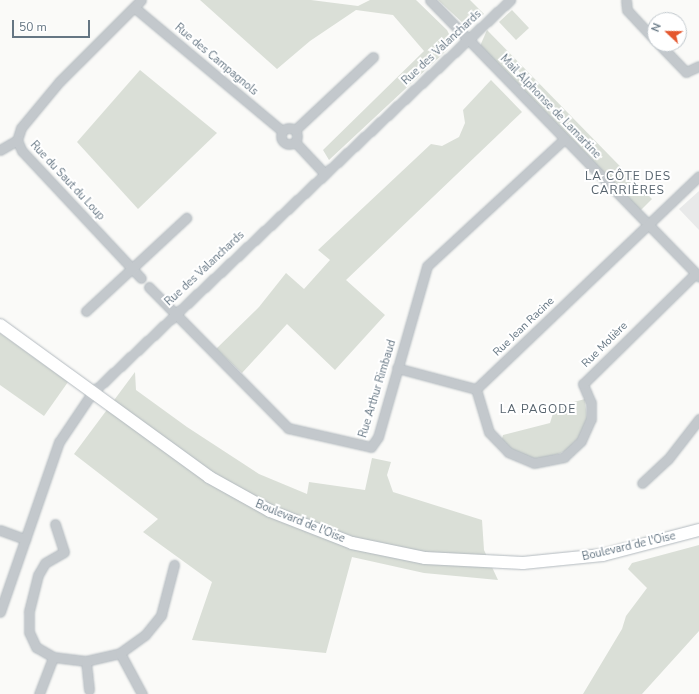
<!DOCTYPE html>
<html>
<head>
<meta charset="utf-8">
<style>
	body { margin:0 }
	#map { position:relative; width:699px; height:694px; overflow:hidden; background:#fafaf8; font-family:"Nunito Sans",sans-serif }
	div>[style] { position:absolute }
	.built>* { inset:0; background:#e8e9e9 }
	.green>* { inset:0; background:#dadfd7 }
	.roads { filter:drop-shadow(0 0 1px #b3babf) drop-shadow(0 0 1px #b3babf) }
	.minor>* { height:9px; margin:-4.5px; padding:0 4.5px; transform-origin:4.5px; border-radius:4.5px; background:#c3c8cc }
	.minor>.ring { margin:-4.5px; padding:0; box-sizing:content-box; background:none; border:9px solid #c3c8cc; border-radius:50% }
	.secondary>* { height:12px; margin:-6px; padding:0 6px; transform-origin:6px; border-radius:6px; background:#fff }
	span { translate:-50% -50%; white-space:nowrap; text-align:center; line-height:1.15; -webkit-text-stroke:4px #fff; paint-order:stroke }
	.street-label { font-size:11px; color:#657683 }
	.neighbourhood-label { font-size:12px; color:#57646e; letter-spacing:1px }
	.north { position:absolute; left:647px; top:12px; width:40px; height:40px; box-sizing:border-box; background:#fff; border:1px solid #c1c8cd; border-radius:50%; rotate:292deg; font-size:11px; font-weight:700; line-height:16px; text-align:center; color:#657683 }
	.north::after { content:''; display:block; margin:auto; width:14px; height:18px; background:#e4572e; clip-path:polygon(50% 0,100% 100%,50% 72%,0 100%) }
	.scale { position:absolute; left:12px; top:20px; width:78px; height:18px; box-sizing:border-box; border:2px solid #657683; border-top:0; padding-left:5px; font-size:12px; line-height:14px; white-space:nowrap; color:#657683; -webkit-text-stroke:3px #fff; paint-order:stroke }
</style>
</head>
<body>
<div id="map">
	<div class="built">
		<div style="clip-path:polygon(699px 191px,699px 230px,679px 209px)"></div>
	</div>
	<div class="green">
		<div style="clip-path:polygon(200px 0,311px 0,358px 6px,370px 0,416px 0,447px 30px,452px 40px,447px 50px,329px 160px,323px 150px,424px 51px,393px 15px,356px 10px,310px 41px,277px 69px)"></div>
		<div style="clip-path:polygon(438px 0,470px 0,484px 14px,464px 24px)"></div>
		<div style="clip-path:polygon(512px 10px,529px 28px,516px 40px,499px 22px)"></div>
		<div style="clip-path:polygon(487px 30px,652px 199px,640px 211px,480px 46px)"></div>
		<div style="clip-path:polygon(140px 70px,217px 133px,138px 209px,77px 142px)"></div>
		<div style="clip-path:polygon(491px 80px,522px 112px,346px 280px,385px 315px,335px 370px,287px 324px,242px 373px,216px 349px,259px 307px,286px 273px,304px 289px,330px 260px,318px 250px,431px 144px,442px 146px,459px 137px,465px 123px,463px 110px)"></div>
		<div style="clip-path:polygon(0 333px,68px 382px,44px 416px,0 385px)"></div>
		<div style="clip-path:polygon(135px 372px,136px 390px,187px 427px,259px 474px,307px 494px,309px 482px,365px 490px,372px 458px,391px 462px,387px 475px,393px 492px,482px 520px,484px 550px,498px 580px,424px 573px,352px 557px,326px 653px,192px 640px,212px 582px,143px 532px,158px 519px,74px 454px)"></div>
		<div style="clip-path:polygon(585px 399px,587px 420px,582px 434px,566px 451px,544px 459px,525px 458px,501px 443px,503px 435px,550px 423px,555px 407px)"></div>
		<div style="clip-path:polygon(699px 545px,699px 631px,642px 694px,583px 694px,622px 629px,626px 616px,647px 588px,628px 569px,632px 563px)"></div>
	</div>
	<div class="roads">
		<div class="minor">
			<div style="left:141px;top:0;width:116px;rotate:135deg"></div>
			<div style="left:59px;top:82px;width:60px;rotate:129.6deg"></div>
			<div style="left:21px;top:128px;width:13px;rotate:108deg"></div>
			<div style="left:17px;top:140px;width:12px;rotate:66deg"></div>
			<div style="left:22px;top:151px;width:174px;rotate:46.9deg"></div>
			<div style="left:430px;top:0;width:386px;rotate:45.8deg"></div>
			<div style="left:626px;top:0;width:10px;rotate:84deg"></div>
			<div style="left:627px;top:10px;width:41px;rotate:47deg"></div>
			<div style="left:135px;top:8px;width:192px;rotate:39.9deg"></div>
			<div style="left:659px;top:44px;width:39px;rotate:46deg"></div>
			<div style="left:686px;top:72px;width:14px;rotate:-25deg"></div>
			<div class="ring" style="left:281px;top:128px;width:7px;height:7px"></div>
			<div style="left:295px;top:130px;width:107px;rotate:-43.1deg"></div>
			<div style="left:295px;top:142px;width:44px;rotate:46.8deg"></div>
			<div style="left:0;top:150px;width:20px;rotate:-30deg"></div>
			<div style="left:149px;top:287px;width:198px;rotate:45.4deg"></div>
			<div style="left:288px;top:428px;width:85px;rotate:12.9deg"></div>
			<div style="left:371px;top:447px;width:12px;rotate:-55deg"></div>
			<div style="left:378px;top:437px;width:178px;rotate:-74deg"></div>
			<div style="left:427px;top:266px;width:187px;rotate:-42.8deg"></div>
			<div style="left:86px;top:311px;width:137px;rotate:-42.9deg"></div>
			<div style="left:397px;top:368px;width:82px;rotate:14.9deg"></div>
			<div style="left:476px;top:389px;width:308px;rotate:-43.7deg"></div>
			<div style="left:476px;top:389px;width:45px;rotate:73.2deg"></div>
			<div style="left:489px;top:432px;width:28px;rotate:46deg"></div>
			<div style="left:508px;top:452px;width:28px;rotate:23deg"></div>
			<div style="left:534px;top:463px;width:31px;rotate:-11deg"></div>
			<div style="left:564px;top:457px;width:23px;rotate:-43deg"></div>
			<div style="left:581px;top:441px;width:24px;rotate:-66deg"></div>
			<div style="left:591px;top:419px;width:16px;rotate:-90deg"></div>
			<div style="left:591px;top:403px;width:21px;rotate:-113deg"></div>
			<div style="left:583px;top:384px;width:158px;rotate:-44.5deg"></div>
			<div style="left:642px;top:483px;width:35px;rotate:-43deg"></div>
			<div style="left:668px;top:459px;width:51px;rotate:-52.2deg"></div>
			<div style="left:55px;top:524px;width:29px;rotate:72deg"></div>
			<div style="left:64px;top:552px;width:22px;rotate:150deg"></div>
			<div style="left:45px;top:563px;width:14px;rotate:120deg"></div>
			<div style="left:38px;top:575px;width:38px;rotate:104deg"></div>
			<div style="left:29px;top:612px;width:20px;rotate:90deg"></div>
			<div style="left:29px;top:632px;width:17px;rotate:65deg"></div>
			<div style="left:36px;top:647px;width:20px;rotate:30deg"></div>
			<div style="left:53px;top:657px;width:33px;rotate:7deg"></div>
			<div style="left:86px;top:661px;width:35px;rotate:-13deg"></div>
			<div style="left:120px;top:653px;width:31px;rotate:-36deg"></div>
			<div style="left:145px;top:635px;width:26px;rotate:-51deg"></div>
			<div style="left:161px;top:615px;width:52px;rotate:-75.4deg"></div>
			<div style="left:0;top:530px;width:27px;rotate:20deg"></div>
			<div style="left:0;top:612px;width:180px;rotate:-70.9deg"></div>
			<div style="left:59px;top:442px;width:59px;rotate:-56deg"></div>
			<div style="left:92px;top:393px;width:574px;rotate:-43.23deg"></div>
			<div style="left:120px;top:653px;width:47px;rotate:61.8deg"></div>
			<div style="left:86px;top:661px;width:29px;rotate:84deg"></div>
			<div style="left:39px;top:694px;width:40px;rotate:-69deg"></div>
		</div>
		<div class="secondary">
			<div style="left:0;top:325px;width:258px;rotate:36deg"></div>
			<div style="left:209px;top:477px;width:70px;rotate:29.1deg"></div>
			<div style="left:270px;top:511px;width:88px;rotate:21.3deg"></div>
			<div style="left:352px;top:543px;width:75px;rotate:11.6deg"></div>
			<div style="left:425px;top:558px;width:98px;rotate:2.9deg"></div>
			<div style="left:523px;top:563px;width:80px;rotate:-5.7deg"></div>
			<div style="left:603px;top:555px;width:99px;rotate:-14.6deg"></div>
		</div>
	</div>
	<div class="street-label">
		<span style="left:442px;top:48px;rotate:-43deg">Rue des Valanchards</span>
		<span style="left:216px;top:60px;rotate:40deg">Rue des Campagnols</span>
		<span style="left:550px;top:107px;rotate:46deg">Mail Alphonse de Lamartine</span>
		<span style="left:67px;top:181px;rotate:47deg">Rue du Saut du Loup</span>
		<span style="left:205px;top:269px;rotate:-43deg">Rue des Valanchards</span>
		<span style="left:524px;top:327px;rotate:-44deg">Rue Jean Racine</span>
		<span style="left:605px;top:345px;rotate:-45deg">Rue Molière</span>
		<span style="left:378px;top:389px;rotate:-73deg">Rue Arthur Rimbaud</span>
		<span style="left:300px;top:522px;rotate:22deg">Boulevard de l'Oise</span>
		<span style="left:629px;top:547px;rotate:-13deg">Boulevard de l'Oise</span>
	</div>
	<div class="neighbourhood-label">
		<span style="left:628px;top:184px">LA CÔTE DES<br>CARRIÈRES</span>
		<span style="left:538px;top:410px">LA PAGODE</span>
	</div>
	<div class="north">N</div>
	<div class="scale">50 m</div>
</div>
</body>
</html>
